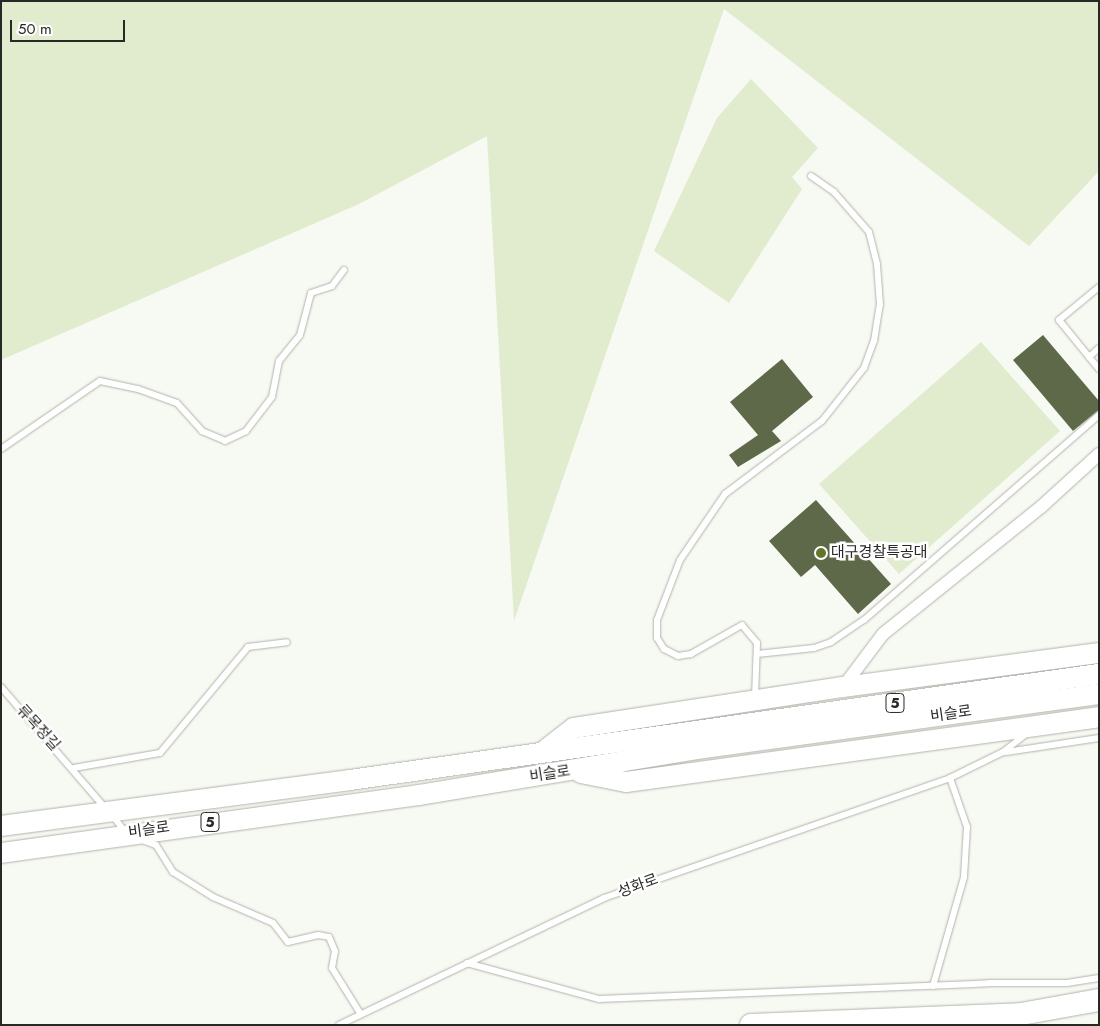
<!DOCTYPE html>
<html>
<head>
<meta charset="utf-8">
<style>
	body { margin:0 }
	#map { position:relative; width:1100px; height:1026px; overflow:hidden; background:#f7faf2; font-family:Jost,"Noto Sans KR",sans-serif }
	div>[style] { position:absolute }
	.green>* { inset:0; background:#e1ebce }
	.building>* { inset:0; background:#5e6949 }
	.roads { filter:drop-shadow(0 0 1px #b1b3ab) drop-shadow(0 0 1px #b1b3ab) }
	.service>* { height:6px; margin:-3px; padding:0 3px; transform-origin:3px; border-radius:3px; background:#fff }
	.minor>* { height:12px; margin:-6px; padding:0 6px; transform-origin:6px; border-radius:6px; background:#fff }
	.primary>* { height:20px; margin:-10px; padding:0 10px; transform-origin:10px; border-radius:10px; background:#fff }
	.motorway>* { height:22px; margin:-11px; padding:0 11px; transform-origin:11px; border-radius:11px; background:#fff }
	.dots>* { width:14px; height:14px; translate:-50% -50%; box-sizing:border-box; border:2px solid #fff; border-radius:50% }
	span { translate:-50% -50%; white-space:nowrap; text-align:center; line-height:1.15; -webkit-text-stroke:5px #fff; paint-order:stroke }
	.shield-label span { padding:1px 4px; background:#fff; border:1px solid; border-radius:4px; -webkit-text-stroke-width:0 }
	.shield-label { font-size:14px; color:#282926; font-weight:700 }
	.poi-label { font-size:15px; color:#282926 }
	.left { translate:0 -50%; text-align:left }
	.street-label { font-size:15px; color:#282926 }
	.frame { position:absolute; inset:0; border:2px solid #282926; pointer-events:none }
	.scale { position:absolute; left:10px; top:20px; width:115px; height:22px; box-sizing:border-box; border:2px solid #282926; border-top:0; padding-left:6px; font-size:15px; line-height:18px; white-space:nowrap; color:#282926; -webkit-text-stroke:4px #fff; paint-order:stroke }
</style>
</head>
<body>
<div id="map">
	<div class="green">
		<div style="clip-path:polygon(2px 1px,1099px 1px,1099px 171px,1029px 246px,724px 9px,514px 621px,487px 136px,359px 204px,1px 360px)"></div>
		<div style="clip-path:polygon(751px 79px,818px 148px,792px 177px,802px 189px,729px 303px,654px 251px,717px 118px)"></div>
		<div style="clip-path:polygon(981px 342px,1060px 431px,899px 574px,819px 484px)"></div>
	</div>
	<div class="building">
		<div style="clip-path:polygon(1043px 335px,1099px 401px,1099px 410px,1073px 431px,1013px 360px)"></div>
		<div style="clip-path:polygon(782px 359px,813px 397px,772px 431px,781px 441px,738px 467px,729px 455px,758px 435px,730px 402px)"></div>
		<div style="clip-path:polygon(816px 500px,891px 584px,858px 614px,815px 565px,801px 577px,769px 541px)"></div>
	</div>
	<div class="roads">
		<div class="service">
			<div style="left:1099px;top:287px;width:52px;rotate:140.5deg"></div>
			<div style="left:1059px;top:320px;width:63px;rotate:50.8deg"></div>
			<div style="left:1089px;top:357px;width:13px;rotate:-42deg"></div>
			<div style="left:1px;top:449px;width:120px;rotate:-34.5deg"></div>
			<div style="left:100px;top:381px;width:39px;rotate:12deg"></div>
			<div style="left:138px;top:389px;width:41px;rotate:19.7deg"></div>
			<div style="left:177px;top:403px;width:38px;rotate:48deg"></div>
			<div style="left:202px;top:431px;width:25px;rotate:23deg"></div>
			<div style="left:225px;top:441px;width:23px;rotate:-25deg"></div>
			<div style="left:246px;top:431px;width:43px;rotate:-52.6deg"></div>
			<div style="left:272px;top:397px;width:37px;rotate:-79deg"></div>
			<div style="left:279px;top:361px;width:33px;rotate:-51deg"></div>
			<div style="left:300px;top:335px;width:43px;rotate:-75.3deg"></div>
			<div style="left:311px;top:293px;width:22px;rotate:-18deg"></div>
			<div style="left:332px;top:286px;width:20px;rotate:-53deg"></div>
			<div style="left:757px;top:654px;width:57px;rotate:-6deg"></div>
			<div style="left:814px;top:648px;width:18px;rotate:-19deg"></div>
			<div style="left:831px;top:642px;width:40px;rotate:-34deg"></div>
			<div style="left:864px;top:620px;width:312px;rotate:-41.1deg"></div>
			<div style="left:1px;top:687px;width:160px;rotate:49.3deg"></div>
			<div style="left:755px;top:697px;width:54px;rotate:-87.9deg"></div>
			<div style="left:757px;top:643px;width:23px;rotate:-130deg"></div>
			<div style="left:742px;top:625px;width:59px;rotate:150.4deg"></div>
			<div style="left:691px;top:654px;width:13px;rotate:171deg"></div>
			<div style="left:678px;top:656px;width:16px;rotate:-153deg"></div>
			<div style="left:664px;top:649px;width:13px;rotate:-122deg"></div>
			<div style="left:657px;top:638px;width:18px;rotate:-90deg"></div>
			<div style="left:657px;top:620px;width:64px;rotate:-69deg"></div>
			<div style="left:680px;top:560px;width:80px;rotate:-55.7deg"></div>
			<div style="left:725px;top:494px;width:121px;rotate:-37deg"></div>
			<div style="left:822px;top:421px;width:68px;rotate:-51.6deg"></div>
			<div style="left:864px;top:368px;width:29px;rotate:-70deg"></div>
			<div style="left:874px;top:341px;width:36px;rotate:-81deg"></div>
			<div style="left:880px;top:305px;width:41px;rotate:-94.2deg"></div>
			<div style="left:877px;top:264px;width:33px;rotate:-104deg"></div>
			<div style="left:869px;top:232px;width:53px;rotate:-131.2deg"></div>
			<div style="left:834px;top:192px;width:28px;rotate:-145deg"></div>
			<div style="left:1006px;top:752px;width:94px;rotate:-8.6deg"></div>
			<div style="left:74px;top:768px;width:87px;rotate:-9.9deg"></div>
			<div style="left:160px;top:753px;width:138px;rotate:-50.3deg"></div>
			<div style="left:248px;top:647px;width:39px;rotate:-7deg"></div>
			<div style="left:112px;top:815px;width:23px;rotate:52deg"></div>
			<div style="left:142px;top:840px;width:15px;rotate:20deg"></div>
			<div style="left:156px;top:845px;width:32px;rotate:58deg"></div>
			<div style="left:173px;top:872px;width:47px;rotate:32deg"></div>
			<div style="left:213px;top:897px;width:65px;rotate:23.4deg"></div>
			<div style="left:273px;top:923px;width:24px;rotate:52deg"></div>
			<div style="left:288px;top:942px;width:31px;rotate:-13deg"></div>
			<div style="left:318px;top:935px;width:11px;rotate:10deg"></div>
			<div style="left:329px;top:937px;width:15px;rotate:67deg"></div>
			<div style="left:335px;top:951px;width:17px;rotate:100deg"></div>
			<div style="left:332px;top:968px;width:53px;rotate:58.1deg"></div>
			<div style="left:467px;top:963px;width:137px;rotate:15.3deg"></div>
			<div style="left:599px;top:999px;width:390px;rotate:-2.3deg"></div>
			<div style="left:989px;top:983px;width:78px"></div>
			<div style="left:1067px;top:983px;width:32px;rotate:-9deg"></div>
			<div style="left:933px;top:986px;width:113px;rotate:-74.1deg"></div>
			<div style="left:964px;top:877px;width:50px;rotate:-86.6deg"></div>
			<div style="left:967px;top:827px;width:52px;rotate:-109.1deg"></div>
			<div style="left:339px;top:1025px;width:294px;rotate:-25.6deg"></div>
			<div style="left:604px;top:898px;width:366px;rotate:-19.1deg"></div>
			<div style="left:950px;top:778px;width:59px;rotate:-26.1deg"></div>
			<div style="left:1003px;top:752px;width:31px;rotate:-38deg"></div>
		</div>
		<div class="minor">
			<div style="left:843px;top:687px;width:66px;rotate:-53deg"></div>
			<div style="left:883px;top:634px;width:203px;rotate:-38.8deg"></div>
			<div style="left:1041px;top:507px;width:79px;rotate:-42.4deg"></div>
		</div>
		<div class="primary">
			<div style="left:543px;top:752px;width:39px;rotate:-38deg"></div>
			<div style="left:574px;top:728px;width:272px;rotate:-8.7deg"></div>
			<div style="left:843px;top:687px;width:258px;rotate:-7.6deg"></div>
			<div style="left:581px;top:773px;width:46px;rotate:11.3deg"></div>
			<div style="left:626px;top:782px;width:477px;rotate:-7.8deg"></div>
			<div style="left:1px;top:826px;width:352px;rotate:-7.5deg"></div>
			<div style="left:350px;top:780px;width:756px;rotate:-8.06deg"></div>
			<div style="left:1px;top:853px;width:422px;rotate:-7.9deg"></div>
			<div style="left:419px;top:795px;width:282px;rotate:-9.4deg"></div>
			<div style="left:697px;top:749px;width:406px;rotate:-7.8deg"></div>
		</div>
		<div class="motorway">
			<div style="left:751px;top:1025px;width:270px;rotate:-2.3deg"></div>
			<div style="left:1021px;top:1014px;width:79px;rotate:-10.2deg"></div>
		</div>
	</div>
	<div class="dots">
		<div style="left:821px;top:553px;background:#617627"></div>
	</div>
	<div class="shield-label">
		<span style="left:895px;top:703px">5</span>
		<span style="left:210px;top:822px">5</span>
	</div>
	<div class="poi-label">
		<span class="left" style="left:831px;top:553px">대구경찰특공대</span>
	</div>
	<div class="street-label">
		<span style="left:951px;top:714px;rotate:-8deg">비슬로</span>
		<span style="left:38px;top:728px;rotate:48deg">류목정길</span>
		<span style="left:550px;top:774px;rotate:-9deg">비슬로</span>
		<span style="left:149px;top:830px;rotate:-8deg">비슬로</span>
		<span style="left:638px;top:886px;rotate:-20deg">성화로</span>
	</div>
	<div class="frame"></div>
	<div class="scale">50 m</div>
</div>
</body>
</html>
